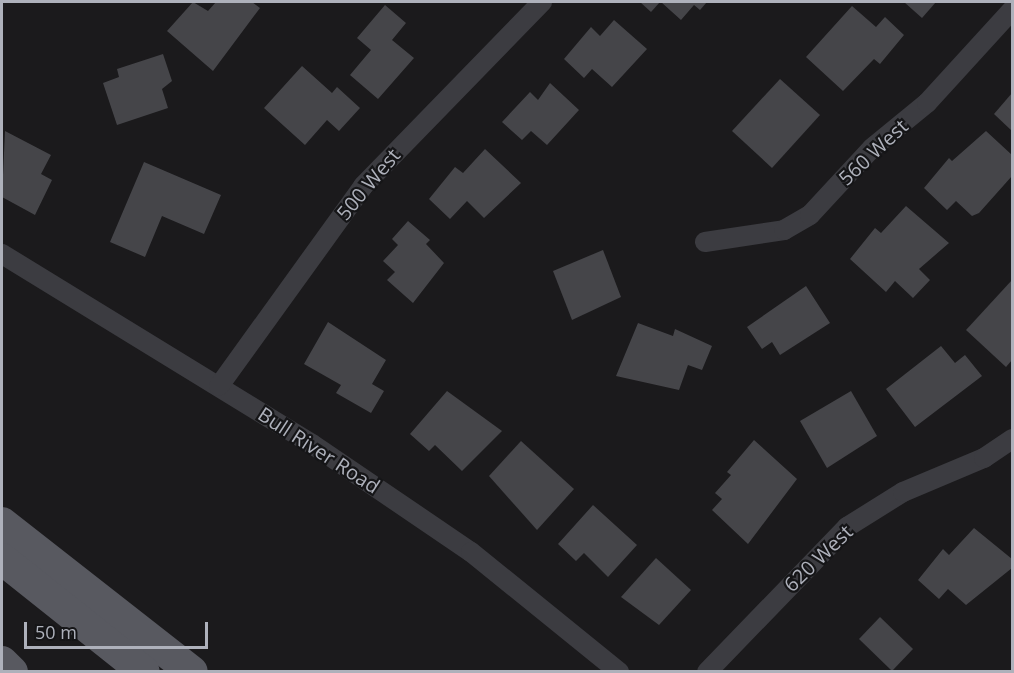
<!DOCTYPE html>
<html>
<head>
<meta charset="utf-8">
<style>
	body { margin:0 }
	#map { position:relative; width:1014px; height:673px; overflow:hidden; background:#1b1a1c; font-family:"Open Sans",sans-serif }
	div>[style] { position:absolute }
	.building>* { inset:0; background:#454549 }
	.street>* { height:20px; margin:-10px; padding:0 10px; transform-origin:10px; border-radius:10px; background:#3c3c41 }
	.primary>* { height:32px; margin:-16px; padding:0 16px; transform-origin:16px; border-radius:16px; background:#585960 }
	span { translate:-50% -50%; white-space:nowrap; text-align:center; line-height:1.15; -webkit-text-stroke:4.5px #151517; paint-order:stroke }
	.street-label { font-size:20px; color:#aeb1bb }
	.frame { position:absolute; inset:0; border:3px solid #aeb1bb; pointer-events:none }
	.scale { position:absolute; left:24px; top:622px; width:184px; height:27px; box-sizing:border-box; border:3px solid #aeb1bb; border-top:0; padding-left:8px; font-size:18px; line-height:21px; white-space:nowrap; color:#aeb1bb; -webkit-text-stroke:4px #151517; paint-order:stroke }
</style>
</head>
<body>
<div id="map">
	<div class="building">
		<div style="clip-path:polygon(193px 2px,208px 11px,216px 2px,252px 2px,260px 8px,213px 71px,167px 31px)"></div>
		<div style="clip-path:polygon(640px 2px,660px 2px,651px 12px)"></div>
		<div style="clip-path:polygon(661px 2px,707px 2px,700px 10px,694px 5px,681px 20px)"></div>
		<div style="clip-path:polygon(904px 2px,936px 2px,922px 18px)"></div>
		<div style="clip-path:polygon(385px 5px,406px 23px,392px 40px,414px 58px,378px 99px,350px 75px,371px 50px,357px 38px)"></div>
		<div style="clip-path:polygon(852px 6px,876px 27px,885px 17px,904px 35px,880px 64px,874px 59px,843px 91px,806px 57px)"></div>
		<div style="clip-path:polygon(614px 20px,647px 49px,612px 87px,592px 69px,584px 78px,564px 59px,591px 27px,600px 36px)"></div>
		<div style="clip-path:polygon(163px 54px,172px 81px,162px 89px,168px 108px,117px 125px,103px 83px,119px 77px,117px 69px)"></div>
		<div style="clip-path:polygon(302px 66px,332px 93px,337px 87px,360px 108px,339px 131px,327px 120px,305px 145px,264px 108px)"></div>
		<div style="clip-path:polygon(780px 79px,820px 115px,772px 168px,732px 131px)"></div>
		<div style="clip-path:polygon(550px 83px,579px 110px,547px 145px,531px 131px,522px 140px,502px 122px,530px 92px,538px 100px)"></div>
		<div style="clip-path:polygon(1012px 93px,1012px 131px,994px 114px)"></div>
		<div style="clip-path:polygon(5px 131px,51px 155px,41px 174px,52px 180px,35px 215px,2px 197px)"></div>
		<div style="clip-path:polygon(986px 131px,1012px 155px,1012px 176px,979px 213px,972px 216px,956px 201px,947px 210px,924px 188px,949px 158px,952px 161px)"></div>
		<div style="clip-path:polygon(485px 149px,521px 183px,484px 218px,467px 201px,450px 219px,429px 199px,455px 167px,463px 173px)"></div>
		<div style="clip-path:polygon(144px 162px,221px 195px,204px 234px,162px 216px,145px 257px,110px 242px)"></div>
		<div style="clip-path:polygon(906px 206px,949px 243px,919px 269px,930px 280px,913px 298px,895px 281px,886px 292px,850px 259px,875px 228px,881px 233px)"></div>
		<div style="clip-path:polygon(408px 221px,430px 240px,426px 244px,444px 263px,413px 303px,387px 280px,395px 272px,383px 261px,398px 245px,392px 239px)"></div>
		<div style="clip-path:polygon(603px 250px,621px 297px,572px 320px,553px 271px)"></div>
		<div style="clip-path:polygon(1012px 280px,1012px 360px,1006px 367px,966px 330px)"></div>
		<div style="clip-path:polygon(806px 286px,830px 323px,780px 355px,772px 342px,762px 349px,747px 327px)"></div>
		<div style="clip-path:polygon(328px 322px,386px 360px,372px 384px,384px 391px,371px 413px,336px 393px,341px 385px,304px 364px)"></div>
		<div style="clip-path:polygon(638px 323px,673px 336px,675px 329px,712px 346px,702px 370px,688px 365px,679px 390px,616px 376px)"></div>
		<div style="clip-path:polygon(941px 346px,955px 363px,965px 355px,982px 376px,915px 427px,886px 389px)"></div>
		<div style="clip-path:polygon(447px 391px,502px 431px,462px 471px,435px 445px,429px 451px,410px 434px)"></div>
		<div style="clip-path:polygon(851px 391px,877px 436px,827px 468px,800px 421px)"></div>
		<div style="clip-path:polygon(754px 440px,797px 479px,748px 544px,712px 510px,722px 499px,715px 493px,731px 475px,727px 472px)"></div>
		<div style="clip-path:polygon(521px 441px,574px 489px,537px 530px,489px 476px)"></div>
		<div style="clip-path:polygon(593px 505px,637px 545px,608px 577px,584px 553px,576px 561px,558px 544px)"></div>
		<div style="clip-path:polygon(974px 528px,1012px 559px,1012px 568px,966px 605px,948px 589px,939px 599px,918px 580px,943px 549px,949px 555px)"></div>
		<div style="clip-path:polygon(656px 558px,691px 590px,659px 625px,621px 597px)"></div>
		<div style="clip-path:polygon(880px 617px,913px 649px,892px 671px,859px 639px)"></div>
	</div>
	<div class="street">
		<div style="left:705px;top:242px;width:80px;rotate:-8.6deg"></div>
		<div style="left:784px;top:230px;width:30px;rotate:-30deg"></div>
		<div style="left:810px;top:215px;width:91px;rotate:-47.2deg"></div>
		<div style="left:872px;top:148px;width:71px;rotate:-39.3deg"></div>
		<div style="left:927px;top:103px;width:126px;rotate:-47.6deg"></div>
		<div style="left:2px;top:254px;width:364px;rotate:31.5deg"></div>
		<div style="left:312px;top:444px;width:192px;rotate:34.2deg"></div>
		<div style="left:471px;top:552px;width:191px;rotate:39deg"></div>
		<div style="left:219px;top:386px;width:246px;rotate:-54.2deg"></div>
		<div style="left:363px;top:186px;width:257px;rotate:-45.8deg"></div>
		<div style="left:707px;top:672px;width:202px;rotate:-46deg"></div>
		<div style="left:847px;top:527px;width:66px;rotate:-32deg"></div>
		<div style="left:903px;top:492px;width:88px;rotate:-22.8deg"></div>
		<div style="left:984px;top:458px;width:34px;rotate:-34deg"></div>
	</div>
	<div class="primary">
		<div style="left:2px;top:523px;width:241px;rotate:38.1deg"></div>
		<div style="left:2px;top:559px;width:181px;rotate:38.5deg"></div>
		<div style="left:2px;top:662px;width:14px;rotate:45deg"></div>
	</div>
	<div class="street-label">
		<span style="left:873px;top:152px;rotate:-43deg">560 West</span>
		<span style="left:368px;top:184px;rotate:-50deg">500 West</span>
		<span style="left:319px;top:450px;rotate:33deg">Bull River Road</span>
		<span style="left:818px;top:558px;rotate:-44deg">620 West</span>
	</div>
	<div class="frame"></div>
	<div class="scale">50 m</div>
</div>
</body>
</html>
